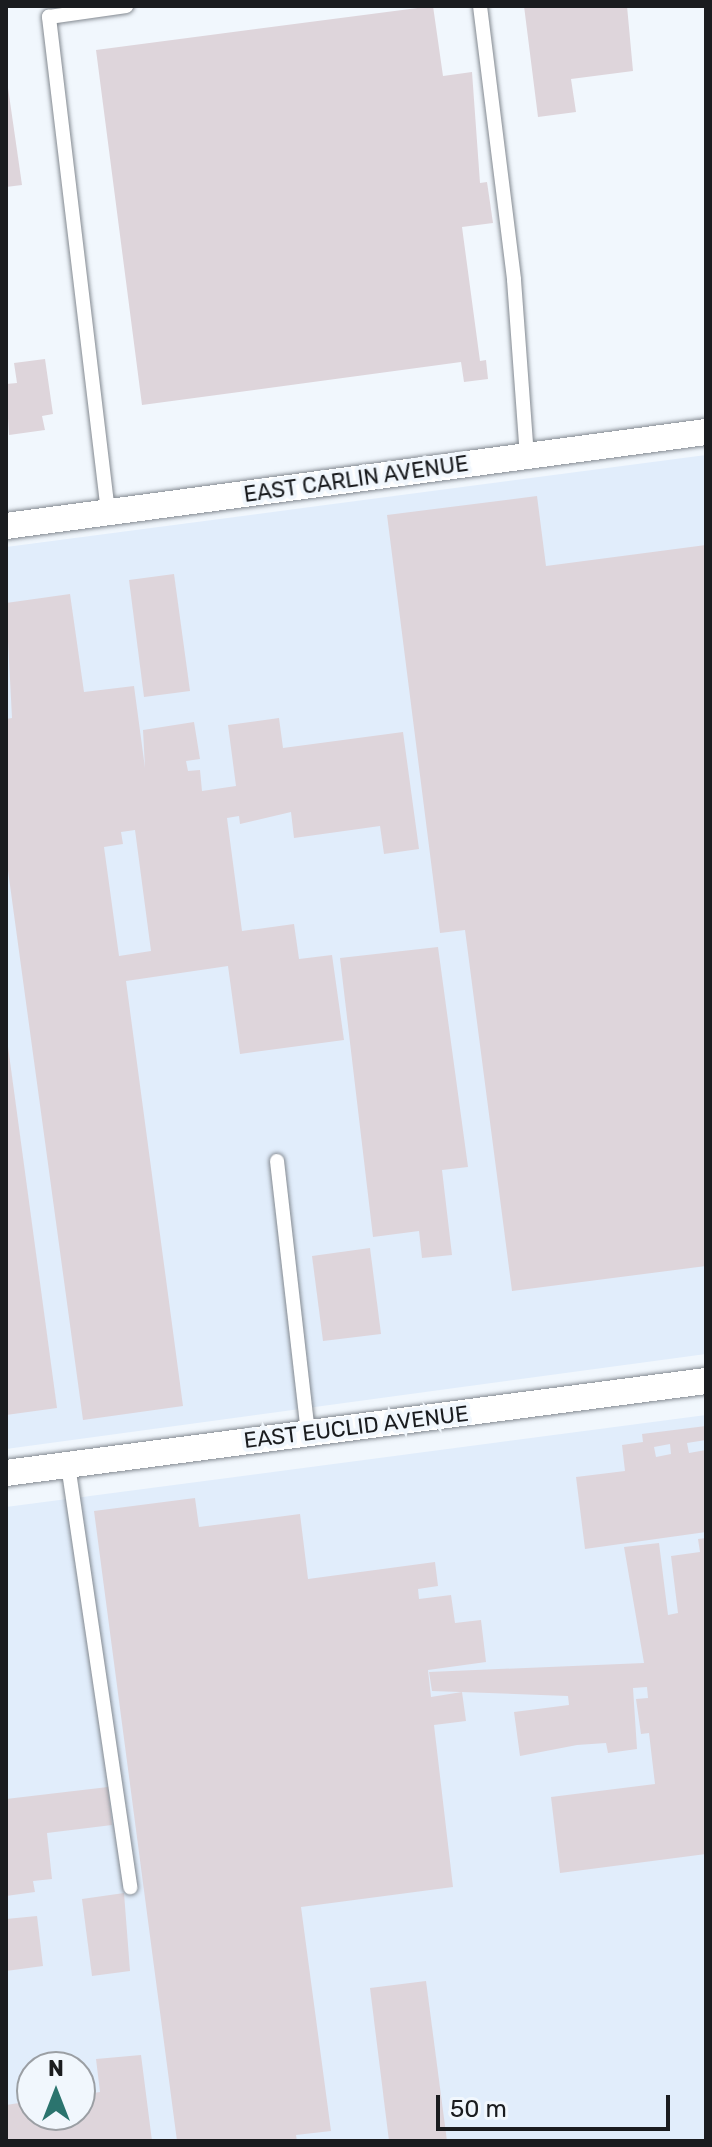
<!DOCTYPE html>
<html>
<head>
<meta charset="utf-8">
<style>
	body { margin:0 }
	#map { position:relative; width:712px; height:2147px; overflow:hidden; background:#f1f7fd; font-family:Rubik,sans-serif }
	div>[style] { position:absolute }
	.built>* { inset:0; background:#e1edfb }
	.building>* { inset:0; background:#ded5db }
	.roads { filter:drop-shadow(0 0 2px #838990) drop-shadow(0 0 2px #838990) }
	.service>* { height:14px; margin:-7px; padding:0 7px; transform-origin:7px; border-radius:7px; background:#fff }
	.minor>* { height:26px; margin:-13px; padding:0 13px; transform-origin:13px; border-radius:13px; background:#fff }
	span { translate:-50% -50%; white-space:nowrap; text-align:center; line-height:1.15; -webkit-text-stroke:8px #f1f7fd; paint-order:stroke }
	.street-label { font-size:22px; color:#1a1c1f }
	.frame { position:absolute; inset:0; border:8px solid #1a1c1f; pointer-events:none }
	.north { position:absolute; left:16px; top:2051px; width:80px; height:80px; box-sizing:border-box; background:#f1f7fd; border:2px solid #9b9fa4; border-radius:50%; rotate:0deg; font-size:22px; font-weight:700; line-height:32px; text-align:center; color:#1a1c1f }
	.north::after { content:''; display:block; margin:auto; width:28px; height:36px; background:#2b746e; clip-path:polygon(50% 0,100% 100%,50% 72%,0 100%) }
	.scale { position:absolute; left:436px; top:2095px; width:234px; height:36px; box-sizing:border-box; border:4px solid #1a1c1f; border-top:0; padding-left:10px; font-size:24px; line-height:28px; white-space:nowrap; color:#1a1c1f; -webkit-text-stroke:6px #f1f7fd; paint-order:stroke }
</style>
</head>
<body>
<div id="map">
	<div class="built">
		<div style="clip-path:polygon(706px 455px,706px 1354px,6px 1449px,6px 547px)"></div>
		<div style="clip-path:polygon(evenodd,706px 1415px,706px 2141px,6px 2141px,6px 1507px,706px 1415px,32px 2067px,80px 2067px,80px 2115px,32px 2115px,32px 2067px)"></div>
	</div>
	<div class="building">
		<div style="clip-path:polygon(433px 6px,443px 76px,472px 72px,480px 183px,487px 182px,493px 223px,462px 227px,480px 361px,486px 360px,488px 379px,464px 382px,461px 362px,142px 405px,96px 50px)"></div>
		<div style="clip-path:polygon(524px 6px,627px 6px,633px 71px,571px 79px,576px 112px,538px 117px)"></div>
		<div style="clip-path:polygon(6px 74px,22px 185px,6px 187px)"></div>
		<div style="clip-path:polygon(45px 359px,53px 414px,42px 416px,45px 430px,9px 435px,6px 384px,17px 383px,14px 363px)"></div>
		<div style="clip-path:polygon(537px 496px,546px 566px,706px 545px,706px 1266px,512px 1291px,465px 930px,440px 933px,387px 515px)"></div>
		<div style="clip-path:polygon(174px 574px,190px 691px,144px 697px,129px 580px)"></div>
		<div style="clip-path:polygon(evenodd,70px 594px,84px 692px,134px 686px,145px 768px,143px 730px,194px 722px,200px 759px,186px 761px,188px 771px,200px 770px,202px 791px,236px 786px,228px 725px,279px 718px,283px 748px,403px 732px,419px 849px,384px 854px,380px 826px,294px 838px,291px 812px,240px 824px,239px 816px,227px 818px,242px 931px,294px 924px,299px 959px,332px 955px,344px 1040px,240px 1054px,228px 966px,126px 981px,183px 1406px,83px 1420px,6px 856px,6px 719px,12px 718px,6px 603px,70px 594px,135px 830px,151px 951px,119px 956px,104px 847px,123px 844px,121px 832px,135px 830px)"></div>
		<div style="clip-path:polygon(438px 947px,468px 1167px,442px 1170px,452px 1255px,422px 1258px,419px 1231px,373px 1237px,340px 958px)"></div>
		<div style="clip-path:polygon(6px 1032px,57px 1408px,6px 1415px)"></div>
		<div style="clip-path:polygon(370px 1248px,381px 1334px,323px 1341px,312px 1256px)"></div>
		<div style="clip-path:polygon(evenodd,706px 1426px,706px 1440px,687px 1443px,689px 1453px,706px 1450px,706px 1532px,585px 1549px,576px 1477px,625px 1471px,622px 1445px,643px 1442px,642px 1434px,706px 1426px,670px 1444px,671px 1454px,656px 1457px,654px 1447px,670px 1444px)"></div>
		<div style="clip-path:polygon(195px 1498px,199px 1527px,300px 1514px,308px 1579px,435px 1562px,438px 1586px,418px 1589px,419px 1599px,451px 1595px,455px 1623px,481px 1620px,486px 1662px,428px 1670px,431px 1697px,462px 1692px,466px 1721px,434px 1725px,453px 1887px,301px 1907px,331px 2131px,296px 2135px,297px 2141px,177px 2141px,94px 1511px)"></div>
		<div style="clip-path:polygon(706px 1538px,706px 1854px,560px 1873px,551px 1797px,655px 1784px,649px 1733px,641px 1734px,636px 1699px,648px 1698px,647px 1687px,633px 1688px,637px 1749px,608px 1753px,606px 1743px,577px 1745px,520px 1756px,514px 1712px,569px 1705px,568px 1696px,432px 1691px,429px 1672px,644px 1663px,624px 1547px,659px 1543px,668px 1615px,678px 1613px,671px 1556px,700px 1552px,698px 1539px)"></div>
		<div style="clip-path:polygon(108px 1787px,112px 1825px,47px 1833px,52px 1879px,33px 1881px,35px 1892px,6px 1896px,6px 1799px)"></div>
		<div style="clip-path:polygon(124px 1893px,130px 1971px,92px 1976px,82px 1899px)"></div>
		<div style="clip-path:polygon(37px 1916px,43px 1966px,6px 1971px,6px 1919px)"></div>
		<div style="clip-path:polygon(426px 1981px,447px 2141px,389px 2141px,370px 1988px)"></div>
		<div style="clip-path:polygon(141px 2055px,152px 2141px,6px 2141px,6px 2105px,32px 2101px,32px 2115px,80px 2115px,80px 2095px,100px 2092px,96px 2059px)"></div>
	</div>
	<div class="roads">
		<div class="service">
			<div style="left:480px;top:6px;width:276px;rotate:82.9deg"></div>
			<div style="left:514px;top:280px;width:176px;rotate:85.8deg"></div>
			<div style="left:108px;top:512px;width:499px;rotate:-96.8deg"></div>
			<div style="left:49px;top:17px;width:78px;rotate:-8.1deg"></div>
			<div style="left:277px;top:1161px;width:275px;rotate:83.5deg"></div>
			<div style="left:68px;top:1465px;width:427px;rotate:81.6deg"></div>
		</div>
		<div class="minor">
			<div style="left:6px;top:526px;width:706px;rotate:-7.65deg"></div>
			<div style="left:6px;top:1473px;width:706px;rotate:-7.49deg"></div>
		</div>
	</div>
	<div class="street-label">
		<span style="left:356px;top:479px;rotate:-8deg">EAST CARLIN AVENUE</span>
		<span style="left:356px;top:1427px;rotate:-7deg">EAST EUCLID AVENUE</span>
	</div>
	<div class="frame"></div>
	<div class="north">N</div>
	<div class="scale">50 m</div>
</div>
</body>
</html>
